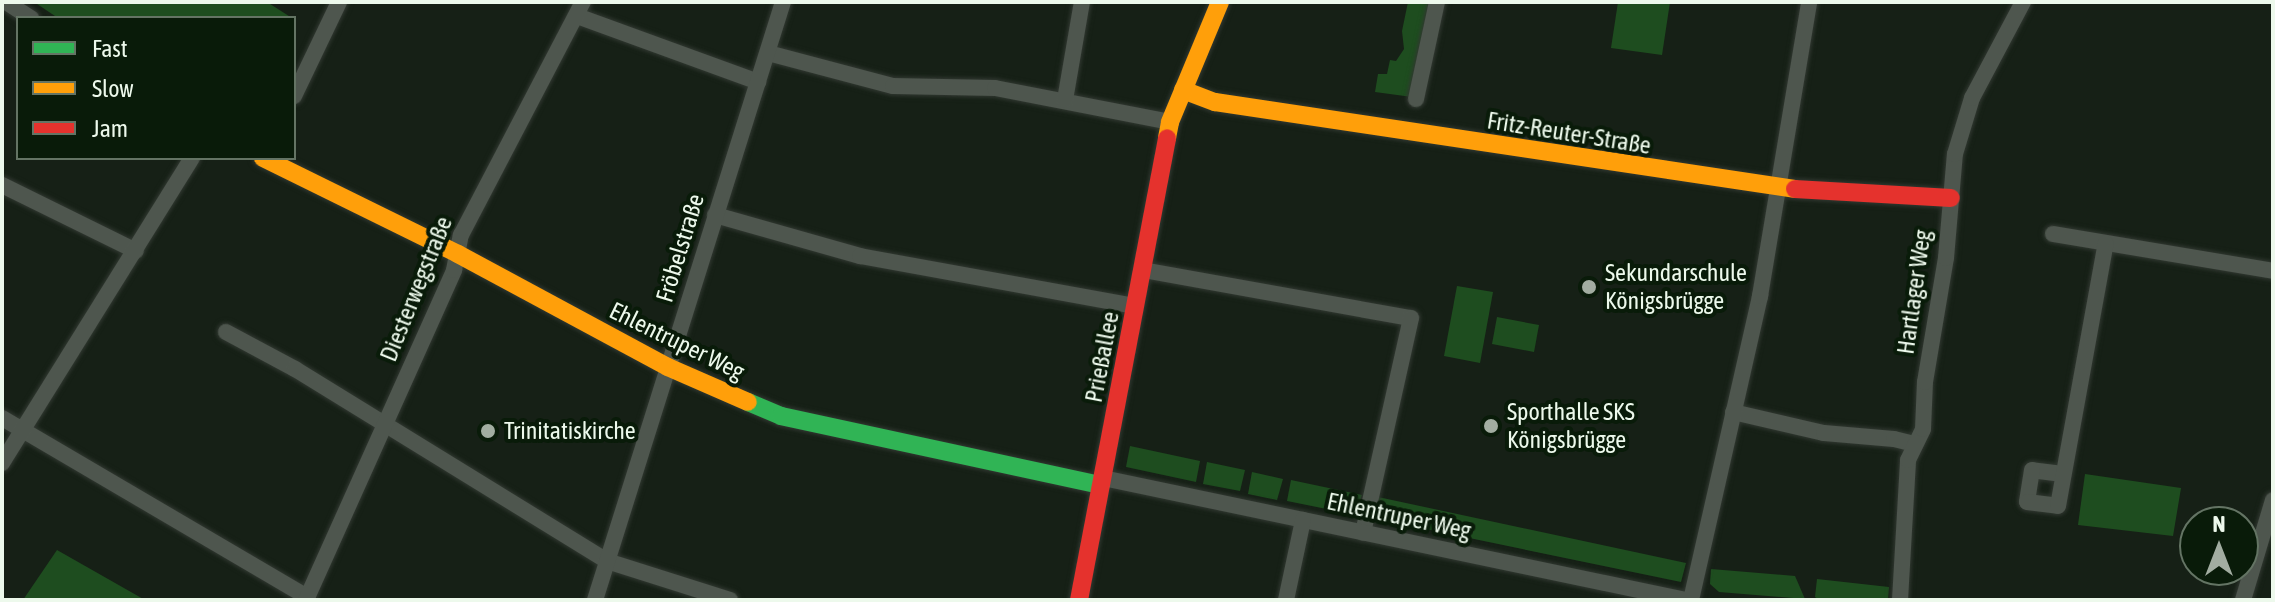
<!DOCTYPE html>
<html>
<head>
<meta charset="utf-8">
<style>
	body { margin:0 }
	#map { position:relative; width:2275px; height:602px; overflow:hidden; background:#162016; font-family:"Asap Condensed",sans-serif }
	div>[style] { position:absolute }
	.green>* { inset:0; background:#1e4d1f }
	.roads { filter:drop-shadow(0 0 2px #313831) drop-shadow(0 0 2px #313831) }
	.street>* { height:16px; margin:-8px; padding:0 8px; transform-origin:8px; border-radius:8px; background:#4e564e }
	.fast>* { height:18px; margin:-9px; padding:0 9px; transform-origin:9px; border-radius:9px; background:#30b455 }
	.slow>* { height:18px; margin:-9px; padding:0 9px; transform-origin:9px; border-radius:9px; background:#ff9f0a }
	.jam>* { height:18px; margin:-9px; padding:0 9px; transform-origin:9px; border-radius:9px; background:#e5322d }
	.dots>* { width:22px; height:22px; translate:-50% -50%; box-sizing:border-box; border:4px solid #091b09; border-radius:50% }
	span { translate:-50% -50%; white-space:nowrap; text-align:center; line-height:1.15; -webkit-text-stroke:8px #091b09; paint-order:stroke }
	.street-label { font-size:24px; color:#edf9ec }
	.poi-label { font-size:24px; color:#edf9ec }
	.left { translate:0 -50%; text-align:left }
	.frame { position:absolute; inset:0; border:4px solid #edf9ec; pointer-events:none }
	.legend { position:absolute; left:16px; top:16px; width:280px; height:144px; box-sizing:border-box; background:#091b09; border:2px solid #647464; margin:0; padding:10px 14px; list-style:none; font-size:24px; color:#edf9ec }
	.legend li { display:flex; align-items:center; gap:16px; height:40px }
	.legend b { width:40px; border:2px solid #647464 }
	.north { position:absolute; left:2179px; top:506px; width:80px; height:80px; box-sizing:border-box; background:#091b09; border:2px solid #647464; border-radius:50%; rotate:0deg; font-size:22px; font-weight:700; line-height:32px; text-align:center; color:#edf9ec }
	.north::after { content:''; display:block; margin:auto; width:28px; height:36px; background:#a2ada1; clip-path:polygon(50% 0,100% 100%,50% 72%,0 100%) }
</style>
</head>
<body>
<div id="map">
	<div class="green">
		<div style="clip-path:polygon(34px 2px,267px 2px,292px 18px,58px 18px)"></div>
		<div style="clip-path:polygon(1408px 2px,1432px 2px,1412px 97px,1375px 92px,1378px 74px,1387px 74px,1390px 60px,1396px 61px,1404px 49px,1402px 31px)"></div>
		<div style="clip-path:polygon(1618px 2px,1670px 2px,1662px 55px,1611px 48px)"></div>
		<div style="clip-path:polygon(1457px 286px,1493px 292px,1480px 363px,1444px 356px)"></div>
		<div style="clip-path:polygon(1497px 317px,1539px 325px,1534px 352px,1492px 344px)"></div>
		<div style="clip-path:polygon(1130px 446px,1200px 461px,1196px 482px,1126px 467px)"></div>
		<div style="clip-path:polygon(1207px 462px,1245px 470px,1240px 491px,1203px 484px)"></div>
		<div style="clip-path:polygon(1252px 472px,1283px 479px,1277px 500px,1248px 494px)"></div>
		<div style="clip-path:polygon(2085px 474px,2181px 488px,2173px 536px,2078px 525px)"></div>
		<div style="clip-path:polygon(1291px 480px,1362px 495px,1356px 515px,1287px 501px)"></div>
		<div style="clip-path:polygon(1378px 497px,1686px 563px,1681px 582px,1373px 518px)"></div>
		<div style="clip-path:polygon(57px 550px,145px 600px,23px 600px)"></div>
		<div style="clip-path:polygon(1711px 569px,1795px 576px,1805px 599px,1719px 592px,1710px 584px)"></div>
		<div style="clip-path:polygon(1817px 579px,1889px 587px,1888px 600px,1819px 600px,1815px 597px)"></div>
	</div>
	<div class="roads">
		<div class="street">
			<div style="left:6px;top:2px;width:30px;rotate:33deg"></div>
			<div style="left:577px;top:16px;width:193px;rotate:20deg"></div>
			<div style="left:768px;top:53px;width:129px;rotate:14.8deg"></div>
			<div style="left:893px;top:86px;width:102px;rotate:1.1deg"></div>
			<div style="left:995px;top:88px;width:178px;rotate:11deg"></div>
			<div style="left:294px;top:96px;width:104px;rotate:-64.4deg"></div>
			<div style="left:1416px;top:99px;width:99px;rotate:-77.8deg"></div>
			<div style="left:1065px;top:100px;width:99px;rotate:-80.2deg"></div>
			<div style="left:2px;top:185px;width:149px;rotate:26.2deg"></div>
			<div style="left:715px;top:215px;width:151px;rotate:15.8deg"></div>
			<div style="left:860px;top:256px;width:280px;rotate:10.3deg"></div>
			<div style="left:2053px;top:234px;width:223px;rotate:9.5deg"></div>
			<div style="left:1143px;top:270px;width:272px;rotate:10.2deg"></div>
			<div style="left:1411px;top:318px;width:220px;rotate:102.6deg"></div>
			<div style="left:226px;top:332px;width:78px;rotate:28.2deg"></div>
			<div style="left:295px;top:369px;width:366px;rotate:31.6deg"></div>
			<div style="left:607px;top:561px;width:129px;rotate:17.6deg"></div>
			<div style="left:1733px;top:412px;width:93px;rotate:13deg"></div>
			<div style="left:1824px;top:433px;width:70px;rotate:4.9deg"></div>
			<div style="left:1894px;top:439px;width:21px;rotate:14deg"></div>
			<div style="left:2px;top:418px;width:354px;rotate:30.4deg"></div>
			<div style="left:2px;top:463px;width:359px;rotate:-58.1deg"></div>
			<div style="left:2063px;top:474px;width:31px;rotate:-173deg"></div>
			<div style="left:2032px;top:470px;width:32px;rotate:99deg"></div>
			<div style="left:2027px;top:502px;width:31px;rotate:7deg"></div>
			<div style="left:2058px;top:506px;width:267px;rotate:-79.7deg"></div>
			<div style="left:1103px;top:478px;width:596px;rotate:11.82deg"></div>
			<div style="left:306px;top:600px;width:362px;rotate:-65.8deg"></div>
			<div style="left:454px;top:270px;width:36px;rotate:-79deg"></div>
			<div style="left:461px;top:235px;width:263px;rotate:-62.4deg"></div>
			<div style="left:595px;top:600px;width:627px;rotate:-72.55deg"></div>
			<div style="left:1286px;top:600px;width:82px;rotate:-78deg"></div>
			<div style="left:1691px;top:600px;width:312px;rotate:-77.2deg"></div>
			<div style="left:1760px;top:296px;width:298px;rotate:-80.5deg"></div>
			<div style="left:1900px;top:600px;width:140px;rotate:-86.7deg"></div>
			<div style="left:1908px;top:460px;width:34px;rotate:-64deg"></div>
			<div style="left:1923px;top:429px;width:47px;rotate:-87.6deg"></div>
			<div style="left:1925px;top:382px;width:126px;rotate:-80.4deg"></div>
			<div style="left:1946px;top:258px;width:104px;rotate:-85.1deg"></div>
			<div style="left:1955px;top:154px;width:59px;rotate:-73.1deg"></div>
			<div style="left:1972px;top:98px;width:109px;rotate:-62deg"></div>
			<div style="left:2243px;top:600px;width:104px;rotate:-73.3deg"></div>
		</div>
		<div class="fast">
			<div style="left:748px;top:402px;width:36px;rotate:23deg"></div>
			<div style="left:781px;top:416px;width:327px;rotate:12.2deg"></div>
		</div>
		<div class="slow">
			<div style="left:1183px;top:90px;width:34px;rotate:21deg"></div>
			<div style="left:1215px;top:102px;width:586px;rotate:8.53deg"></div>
			<div style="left:1167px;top:138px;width:16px;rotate:-79deg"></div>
			<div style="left:1170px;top:122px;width:130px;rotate:-67.4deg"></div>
			<div style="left:263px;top:158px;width:217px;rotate:26.2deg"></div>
			<div style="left:458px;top:254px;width:238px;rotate:28.3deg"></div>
			<div style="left:668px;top:367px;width:87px;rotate:23.6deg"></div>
		</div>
		<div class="jam">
			<div style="left:1795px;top:189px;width:156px;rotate:3.3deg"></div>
			<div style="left:1079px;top:600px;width:470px;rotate:-79.2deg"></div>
		</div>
	</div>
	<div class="dots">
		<div style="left:1589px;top:287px;background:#a2ada1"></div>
		<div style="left:1491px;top:426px;background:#a2ada1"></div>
		<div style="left:488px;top:431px;background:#a2ada1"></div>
	</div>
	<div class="street-label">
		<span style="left:1569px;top:133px;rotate:9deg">Fritz-Reuter-Straße</span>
		<span style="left:680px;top:248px;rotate:-73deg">Fröbelstraße</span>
		<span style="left:416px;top:289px;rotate:-68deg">Diesterwegstraße</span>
		<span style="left:1914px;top:292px;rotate:-82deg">Hartlager Weg</span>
		<span style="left:677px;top:341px;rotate:26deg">Ehlentruper Weg</span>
		<span style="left:1102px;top:357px;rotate:-79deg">Prießallee</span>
		<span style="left:1399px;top:516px;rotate:12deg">Ehlentruper Weg</span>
	</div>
	<div class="poi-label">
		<span class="left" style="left:1605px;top:287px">Sekundarschule<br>Königsbrügge</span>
		<span class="left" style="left:1507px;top:426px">Sporthalle SKS<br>Königsbrügge</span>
		<span class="left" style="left:504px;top:431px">Trinitatiskirche</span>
	</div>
	<div class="frame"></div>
	<ul class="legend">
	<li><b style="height:10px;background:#30b455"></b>Fast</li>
	<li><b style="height:10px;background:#ff9f0a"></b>Slow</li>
	<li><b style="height:10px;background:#e5322d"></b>Jam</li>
	</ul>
	<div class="north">N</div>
</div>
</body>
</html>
